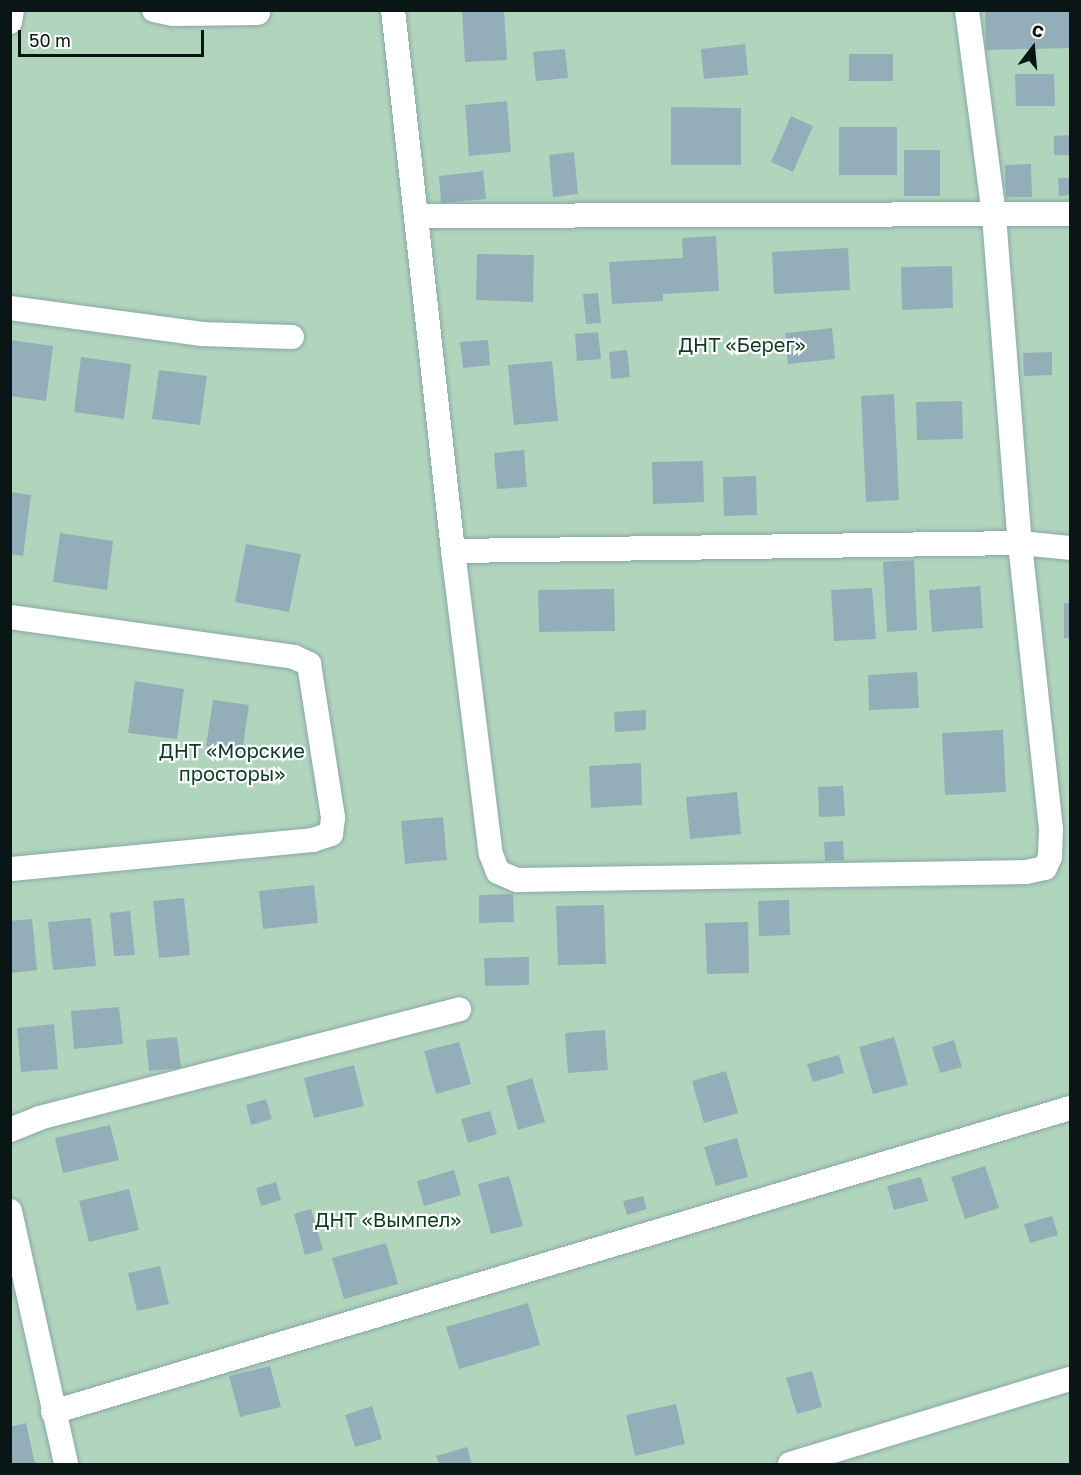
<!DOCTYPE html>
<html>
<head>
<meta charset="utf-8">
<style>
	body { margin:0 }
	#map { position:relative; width:1081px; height:1475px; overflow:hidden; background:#cceced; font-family:"Golos Text",sans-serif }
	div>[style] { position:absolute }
	.green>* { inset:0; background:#b1d5bc }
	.building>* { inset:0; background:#93aeb8 }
	.roads { filter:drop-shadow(0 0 2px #89a7a9) drop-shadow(0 0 2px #89a7a9) }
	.minor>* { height:24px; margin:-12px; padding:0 12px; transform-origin:12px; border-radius:12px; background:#fff }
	span { translate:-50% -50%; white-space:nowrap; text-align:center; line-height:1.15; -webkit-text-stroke:4.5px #fff; paint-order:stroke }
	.park-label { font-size:20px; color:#0b3c21 }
	.frame { position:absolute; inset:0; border:12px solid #0a1616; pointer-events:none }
	.north { position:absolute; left:1003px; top:18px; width:60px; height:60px; -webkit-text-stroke:4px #fff; paint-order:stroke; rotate:16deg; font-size:16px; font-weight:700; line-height:24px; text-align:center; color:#0a1616 }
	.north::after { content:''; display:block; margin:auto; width:21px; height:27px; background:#0a1616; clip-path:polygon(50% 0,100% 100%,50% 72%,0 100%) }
	.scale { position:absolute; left:18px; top:30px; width:186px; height:27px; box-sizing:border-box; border:3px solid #0a1616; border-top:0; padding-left:8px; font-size:18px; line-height:21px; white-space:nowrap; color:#0a1616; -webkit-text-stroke:4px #fff; paint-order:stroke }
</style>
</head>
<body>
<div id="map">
	<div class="green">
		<div style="clip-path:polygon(10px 11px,1070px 11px,1070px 1464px,11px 1464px)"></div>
	</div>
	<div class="building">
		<div style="clip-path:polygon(504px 10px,507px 60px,465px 62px,462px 11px)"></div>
		<div style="clip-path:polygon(985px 10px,1070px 10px,1070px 48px,986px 50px)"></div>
		<div style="clip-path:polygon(745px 44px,748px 75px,704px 79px,701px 49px)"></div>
		<div style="clip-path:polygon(565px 49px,568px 78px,536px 81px,533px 52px)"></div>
		<div style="clip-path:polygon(849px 54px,893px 54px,893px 81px,849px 81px)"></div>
		<div style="clip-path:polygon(1015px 74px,1054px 74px,1055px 106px,1016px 106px)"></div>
		<div style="clip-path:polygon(507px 101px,511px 152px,469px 156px,465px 105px)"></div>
		<div style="clip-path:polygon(671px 107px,741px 108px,741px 165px,671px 165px)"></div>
		<div style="clip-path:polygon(791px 116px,813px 126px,793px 172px,771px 162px)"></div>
		<div style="clip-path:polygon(839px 127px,897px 127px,897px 175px,839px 175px)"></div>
		<div style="clip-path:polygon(1070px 135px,1070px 155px,1054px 155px,1054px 136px)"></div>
		<div style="clip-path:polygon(904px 150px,940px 150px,940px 196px,904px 196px)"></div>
		<div style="clip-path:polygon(574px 152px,578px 194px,553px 197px,549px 155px)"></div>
		<div style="clip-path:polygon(1031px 164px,1032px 197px,1006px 197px,1005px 165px)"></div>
		<div style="clip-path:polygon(483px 171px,486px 199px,441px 203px,439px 176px)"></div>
		<div style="clip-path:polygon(1058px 178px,1070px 178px,1070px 195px,1059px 196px)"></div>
		<div style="clip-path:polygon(716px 236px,719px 291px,663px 294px,663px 301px,612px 304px,609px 262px,683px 258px,682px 238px)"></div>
		<div style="clip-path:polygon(848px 248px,850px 290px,774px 294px,772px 252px)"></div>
		<div style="clip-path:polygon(477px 254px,534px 255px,533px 302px,476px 300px)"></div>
		<div style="clip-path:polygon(952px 266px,953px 308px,902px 310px,901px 267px)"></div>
		<div style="clip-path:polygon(598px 293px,601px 323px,586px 324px,583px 294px)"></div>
		<div style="clip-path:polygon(832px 328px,835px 359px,788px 364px,785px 333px)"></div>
		<div style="clip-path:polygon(598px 332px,601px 359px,577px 361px,575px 334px)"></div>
		<div style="clip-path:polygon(10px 340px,53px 346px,46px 401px,10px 396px)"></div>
		<div style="clip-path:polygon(488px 340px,490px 365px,463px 368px,460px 342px)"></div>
		<div style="clip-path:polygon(627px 350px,630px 377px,611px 379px,609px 352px)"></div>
		<div style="clip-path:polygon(1052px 352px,1052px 375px,1024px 376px,1023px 353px)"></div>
		<div style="clip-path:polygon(81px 357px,131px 364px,124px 419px,74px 412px)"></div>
		<div style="clip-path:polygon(552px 361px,558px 421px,514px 425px,508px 365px)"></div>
		<div style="clip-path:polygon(159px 370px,207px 376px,200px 425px,152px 419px)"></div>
		<div style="clip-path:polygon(894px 394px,899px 500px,866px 502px,861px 396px)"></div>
		<div style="clip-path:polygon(962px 401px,963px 439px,917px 440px,916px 402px)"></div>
		<div style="clip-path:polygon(524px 450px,527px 487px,497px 489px,494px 453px)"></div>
		<div style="clip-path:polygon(703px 461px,704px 502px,653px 504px,652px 462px)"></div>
		<div style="clip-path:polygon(756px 476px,757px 515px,724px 516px,723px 477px)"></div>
		<div style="clip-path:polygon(10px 492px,31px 495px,23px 556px,10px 554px)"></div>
		<div style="clip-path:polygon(60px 533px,113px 541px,107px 590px,53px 582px)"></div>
		<div style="clip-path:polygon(246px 544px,301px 554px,289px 612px,235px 602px)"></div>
		<div style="clip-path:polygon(914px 560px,917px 630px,887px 632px,883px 562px)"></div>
		<div style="clip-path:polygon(980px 586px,983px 628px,932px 632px,929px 590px)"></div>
		<div style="clip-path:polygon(872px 588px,876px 639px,834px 641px,831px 590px)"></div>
		<div style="clip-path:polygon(614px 589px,615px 631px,539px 632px,538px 590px)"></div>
		<div style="clip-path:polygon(1064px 603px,1070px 603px,1070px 638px,1064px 638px)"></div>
		<div style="clip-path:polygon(917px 672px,919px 708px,869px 710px,868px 675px)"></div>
		<div style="clip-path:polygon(135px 681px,184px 689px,177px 739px,128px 733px)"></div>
		<div style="clip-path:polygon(213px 700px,249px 705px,242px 752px,206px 746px)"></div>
		<div style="clip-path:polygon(646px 710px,646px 730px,615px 732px,614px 712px)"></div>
		<div style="clip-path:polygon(1003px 730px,1006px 792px,945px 795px,942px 733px)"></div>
		<div style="clip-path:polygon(641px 763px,642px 805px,591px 808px,589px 766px)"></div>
		<div style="clip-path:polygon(843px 786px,845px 816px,819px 817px,818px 787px)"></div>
		<div style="clip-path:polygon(737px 792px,741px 834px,690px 839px,686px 797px)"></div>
		<div style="clip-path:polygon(443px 817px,447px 860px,405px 864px,401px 821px)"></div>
		<div style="clip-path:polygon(843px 841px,844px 860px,825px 861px,824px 842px)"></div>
		<div style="clip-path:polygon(314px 885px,318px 923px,263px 929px,259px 891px)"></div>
		<div style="clip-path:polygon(513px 894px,514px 922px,479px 923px,479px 895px)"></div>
		<div style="clip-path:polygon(184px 898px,190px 955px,159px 958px,153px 901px)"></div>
		<div style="clip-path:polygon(789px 900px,790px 935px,759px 936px,758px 901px)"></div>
		<div style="clip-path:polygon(604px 905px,606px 964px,558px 965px,556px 906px)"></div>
		<div style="clip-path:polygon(130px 911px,135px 955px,114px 956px,110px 913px)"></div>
		<div style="clip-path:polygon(91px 918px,96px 966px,53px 970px,48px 922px)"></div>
		<div style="clip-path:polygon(32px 919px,37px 970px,10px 973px,10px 921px)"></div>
		<div style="clip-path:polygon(748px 922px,749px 973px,707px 974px,705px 923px)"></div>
		<div style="clip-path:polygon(529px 957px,529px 985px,485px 986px,484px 958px)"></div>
		<div style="clip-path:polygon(119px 1007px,123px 1044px,74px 1049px,71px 1011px)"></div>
		<div style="clip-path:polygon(54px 1024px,58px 1069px,21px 1072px,17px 1028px)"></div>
		<div style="clip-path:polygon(605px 1030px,608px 1070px,568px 1073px,565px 1033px)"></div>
		<div style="clip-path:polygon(177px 1037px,181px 1068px,149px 1071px,146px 1040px)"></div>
		<div style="clip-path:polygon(894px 1037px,908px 1085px,873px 1094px,859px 1047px)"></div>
		<div style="clip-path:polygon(954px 1040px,962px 1067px,940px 1073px,932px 1047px)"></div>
		<div style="clip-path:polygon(459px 1042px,471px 1084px,436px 1094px,424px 1051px)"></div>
		<div style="clip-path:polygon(839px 1055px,844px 1073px,813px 1082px,807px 1064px)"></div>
		<div style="clip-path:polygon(354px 1065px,364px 1106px,314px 1118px,304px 1078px)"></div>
		<div style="clip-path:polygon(726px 1071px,738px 1113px,704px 1123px,692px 1081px)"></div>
		<div style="clip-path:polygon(532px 1078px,545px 1122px,518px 1130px,506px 1086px)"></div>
		<div style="clip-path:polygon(266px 1099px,272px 1119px,251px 1125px,246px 1105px)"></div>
		<div style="clip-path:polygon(490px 1111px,497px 1134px,468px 1143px,461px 1119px)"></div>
		<div style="clip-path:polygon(110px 1125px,119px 1160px,63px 1173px,55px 1138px)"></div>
		<div style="clip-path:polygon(737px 1138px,748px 1177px,716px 1186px,704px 1147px)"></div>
		<div style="clip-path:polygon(985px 1166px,999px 1208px,965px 1219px,951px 1177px)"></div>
		<div style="clip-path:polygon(454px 1170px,461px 1195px,424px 1206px,417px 1181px)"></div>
		<div style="clip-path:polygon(509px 1176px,523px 1226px,491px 1234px,478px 1184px)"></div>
		<div style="clip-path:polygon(921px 1177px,928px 1201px,894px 1210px,887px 1186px)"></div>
		<div style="clip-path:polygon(276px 1182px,281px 1200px,261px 1206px,256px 1188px)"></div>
		<div style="clip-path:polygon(129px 1189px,139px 1230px,89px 1242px,79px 1201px)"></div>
		<div style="clip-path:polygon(643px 1196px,647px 1209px,627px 1215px,623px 1201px)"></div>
		<div style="clip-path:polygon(311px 1209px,323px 1250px,305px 1255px,294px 1214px)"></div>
		<div style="clip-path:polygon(1052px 1216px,1058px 1235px,1030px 1243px,1024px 1224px)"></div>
		<div style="clip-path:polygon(386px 1243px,398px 1284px,344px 1299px,332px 1258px)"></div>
		<div style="clip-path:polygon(160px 1266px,169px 1304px,137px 1311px,128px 1273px)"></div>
		<div style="clip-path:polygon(528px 1303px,540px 1345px,459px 1369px,446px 1327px)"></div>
		<div style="clip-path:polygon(270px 1366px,281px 1407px,240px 1417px,229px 1376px)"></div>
		<div style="clip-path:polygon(812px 1371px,822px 1407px,797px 1414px,786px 1378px)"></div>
		<div style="clip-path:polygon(676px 1404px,685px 1444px,635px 1456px,626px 1415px)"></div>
		<div style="clip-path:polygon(372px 1406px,382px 1439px,355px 1447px,345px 1415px)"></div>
		<div style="clip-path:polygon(26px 1423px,35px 1464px,10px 1464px,10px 1427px)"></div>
		<div style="clip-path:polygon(467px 1447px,472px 1464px,439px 1464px,436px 1456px)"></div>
	</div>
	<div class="roads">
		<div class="minor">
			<div style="left:154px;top:10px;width:19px;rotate:12deg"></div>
			<div style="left:173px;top:14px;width:85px;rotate:-0.7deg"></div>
			<div style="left:393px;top:10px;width:544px;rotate:83.67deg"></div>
			<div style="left:453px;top:551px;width:305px;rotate:82.9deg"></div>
			<div style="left:491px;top:854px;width:19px;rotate:69deg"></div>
			<div style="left:498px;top:872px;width:21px;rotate:23deg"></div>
			<div style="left:517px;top:880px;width:509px;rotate:-0.9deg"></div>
			<div style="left:1026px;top:872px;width:19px;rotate:-12deg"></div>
			<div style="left:1045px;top:868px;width:12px;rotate:-66deg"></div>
			<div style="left:1050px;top:857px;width:28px;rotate:-88deg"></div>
			<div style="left:1051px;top:829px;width:288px;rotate:-96.2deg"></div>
			<div style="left:1020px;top:543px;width:567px;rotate:179.19deg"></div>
			<div style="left:967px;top:10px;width:208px;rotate:82.5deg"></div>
			<div style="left:994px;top:216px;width:328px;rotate:85.5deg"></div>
			<div style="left:1020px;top:543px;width:50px;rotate:5.7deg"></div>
			<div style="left:10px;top:22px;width:12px;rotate:-81deg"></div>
			<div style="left:418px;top:216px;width:652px;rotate:-0.18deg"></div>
			<div style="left:10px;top:308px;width:194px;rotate:7.7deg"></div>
			<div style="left:202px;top:334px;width:90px;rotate:1.9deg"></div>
			<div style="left:10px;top:617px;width:287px;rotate:8deg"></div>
			<div style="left:294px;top:657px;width:17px;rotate:25deg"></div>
			<div style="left:309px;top:664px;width:156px;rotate:81.1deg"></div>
			<div style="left:333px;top:818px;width:16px;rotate:97deg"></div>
			<div style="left:331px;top:834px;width:19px;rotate:162deg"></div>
			<div style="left:313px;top:840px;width:304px;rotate:174.5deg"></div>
			<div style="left:10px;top:1130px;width:31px;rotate:-22deg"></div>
			<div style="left:39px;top:1118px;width:434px;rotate:-14.5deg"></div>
			<div style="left:10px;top:1211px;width:259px;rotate:77.5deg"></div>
			<div style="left:53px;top:1412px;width:1061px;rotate:-16.64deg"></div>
			<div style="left:790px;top:1464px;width:293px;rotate:-16.9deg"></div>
		</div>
	</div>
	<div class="park-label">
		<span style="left:742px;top:344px">ДНТ «Берег»</span>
		<span style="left:232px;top:762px">ДНТ «Морские<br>просторы»</span>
		<span style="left:388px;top:1219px">ДНТ «Вымпел»</span>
	</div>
	<div class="frame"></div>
	<div class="north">С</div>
	<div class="scale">50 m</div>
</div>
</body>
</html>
